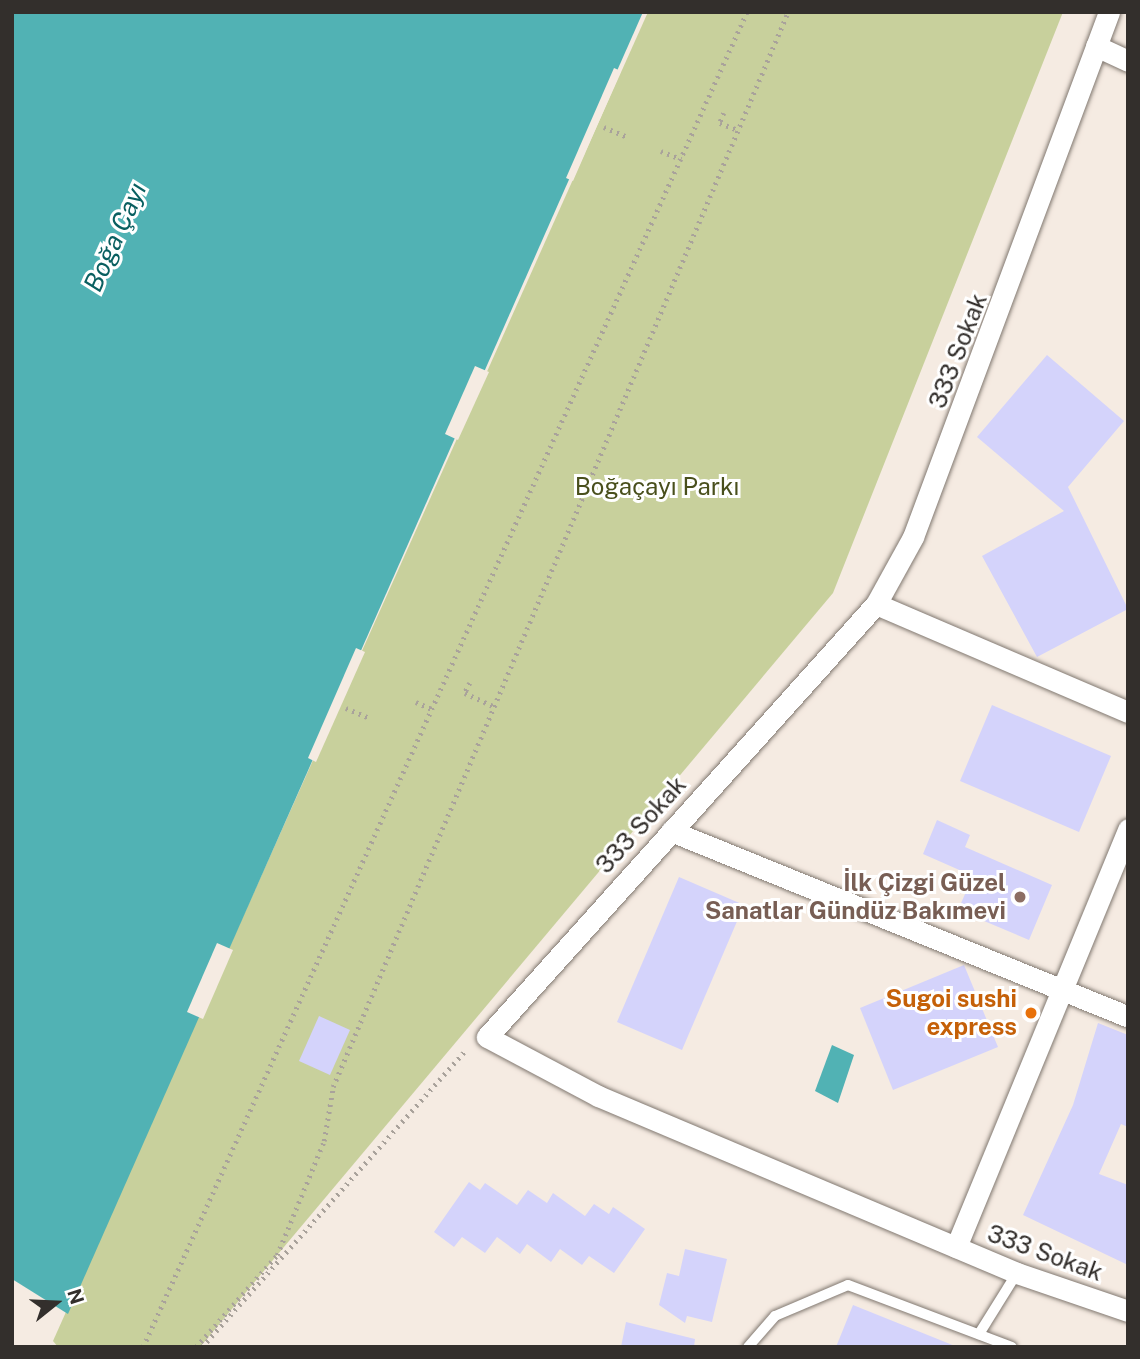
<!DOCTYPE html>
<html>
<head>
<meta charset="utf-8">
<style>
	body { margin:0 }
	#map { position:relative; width:1140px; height:1359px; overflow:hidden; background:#f5ebe2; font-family:"Public Sans",sans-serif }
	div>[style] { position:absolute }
	.green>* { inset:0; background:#c8d09c }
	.water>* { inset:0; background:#51b2b4 }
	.pier>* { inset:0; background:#f5ebe2 }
	.building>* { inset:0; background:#d4d3fb }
	.path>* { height:4.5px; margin-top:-2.25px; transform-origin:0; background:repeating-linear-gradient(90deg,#a9a29b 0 2px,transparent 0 7px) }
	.roads { filter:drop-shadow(0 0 2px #817870) drop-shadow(0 0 2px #817870) }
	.lane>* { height:10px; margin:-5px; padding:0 5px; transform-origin:5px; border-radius:5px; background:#fff }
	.street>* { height:21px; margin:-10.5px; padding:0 10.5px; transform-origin:10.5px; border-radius:10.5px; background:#fff }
	.dots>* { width:19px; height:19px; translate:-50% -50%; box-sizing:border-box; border:4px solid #fff; border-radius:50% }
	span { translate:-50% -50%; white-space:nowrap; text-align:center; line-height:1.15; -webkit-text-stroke:6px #fff; paint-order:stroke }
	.street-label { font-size:24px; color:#332f2c }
	.park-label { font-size:24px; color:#494f1c }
	.education-label { font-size:24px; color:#785e54; font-weight:700 }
	.right { translate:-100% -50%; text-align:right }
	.food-label { font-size:24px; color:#c56008; font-weight:700 }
	.water-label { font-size:26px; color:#095f60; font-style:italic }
	.frame { position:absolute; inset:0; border:14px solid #332f2c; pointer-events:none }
	.north { position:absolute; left:21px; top:1268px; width:70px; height:70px; -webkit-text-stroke:5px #fff; paint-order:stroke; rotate:72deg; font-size:19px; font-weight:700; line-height:28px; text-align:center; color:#332f2c }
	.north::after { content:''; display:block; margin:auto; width:24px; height:32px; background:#332f2c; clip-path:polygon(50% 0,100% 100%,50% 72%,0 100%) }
</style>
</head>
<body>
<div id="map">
	<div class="green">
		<div style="clip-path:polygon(648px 12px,1063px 12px,833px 593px,200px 1347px,58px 1347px,53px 1341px)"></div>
	</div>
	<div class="water">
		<div style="clip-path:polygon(12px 12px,643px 12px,68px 1314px,12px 1279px)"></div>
		<div style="clip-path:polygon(832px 1045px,854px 1055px,838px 1103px,815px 1091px)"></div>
	</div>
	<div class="pier">
		<div style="clip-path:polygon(614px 68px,621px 71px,573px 181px,566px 178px)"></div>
		<div style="clip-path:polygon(475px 366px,489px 372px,458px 440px,445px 434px)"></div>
		<div style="clip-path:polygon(356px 648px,365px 652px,316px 762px,308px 758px)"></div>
		<div style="clip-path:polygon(217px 943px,233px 950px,203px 1019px,187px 1012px)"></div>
	</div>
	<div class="building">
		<div style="clip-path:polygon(1047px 355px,1124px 421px,1068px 487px,1128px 609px,1037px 657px,982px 556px,1064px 511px,977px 437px)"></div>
		<div style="clip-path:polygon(992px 705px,1111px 756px,1079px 832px,960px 781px)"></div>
		<div style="clip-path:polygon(937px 820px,970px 835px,965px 847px,1052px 885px,1029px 940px,958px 910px,973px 876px,923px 854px)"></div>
		<div style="clip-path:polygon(679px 877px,744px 905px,682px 1050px,617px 1022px)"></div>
		<div style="clip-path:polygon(964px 965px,998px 1047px,893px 1090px,860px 1008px)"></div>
		<div style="clip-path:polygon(319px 1016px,350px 1030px,330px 1075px,299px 1061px)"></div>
		<div style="clip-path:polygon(1098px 1023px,1128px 1035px,1128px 1127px,1121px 1124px,1099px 1174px,1128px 1185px,1128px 1265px,1023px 1215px,1073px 1105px)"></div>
		<div style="clip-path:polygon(469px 1182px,480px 1190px,485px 1183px,517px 1205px,528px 1190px,547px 1203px,553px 1193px,585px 1216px,594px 1204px,609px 1214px,613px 1207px,645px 1229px,614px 1273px,589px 1256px,582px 1265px,560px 1249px,551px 1262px,527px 1244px,520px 1254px,497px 1237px,485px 1253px,462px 1237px,454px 1247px,434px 1232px)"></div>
		<div style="clip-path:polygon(685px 1249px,727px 1259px,712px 1322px,687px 1316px,685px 1323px,659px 1305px,667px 1273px,679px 1276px)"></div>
		<div style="clip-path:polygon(853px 1305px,955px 1346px,955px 1347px,836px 1347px)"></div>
		<div style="clip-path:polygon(626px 1322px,695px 1339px,694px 1347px,621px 1347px)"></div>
	</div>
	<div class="path">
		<div style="left:724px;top:113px;width:11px;rotate:112deg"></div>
		<div style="left:720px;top:123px;width:19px;rotate:21deg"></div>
		<div style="left:604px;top:127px;width:26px;rotate:23deg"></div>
		<div style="left:661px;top:151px;width:22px;rotate:22deg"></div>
		<div style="left:470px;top:683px;width:11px;rotate:117deg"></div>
		<div style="left:465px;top:693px;width:31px;rotate:25deg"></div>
		<div style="left:416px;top:702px;width:17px;rotate:24deg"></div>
		<div style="left:346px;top:708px;width:25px;rotate:23deg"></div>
		<div style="left:143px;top:1347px;width:1465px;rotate:-65.66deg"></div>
		<div style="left:196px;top:1347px;width:123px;rotate:-48.6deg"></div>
		<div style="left:277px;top:1255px;width:123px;rotate:-67.6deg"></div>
		<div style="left:324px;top:1141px;width:55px;rotate:-80.5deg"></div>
		<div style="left:333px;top:1087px;width:1167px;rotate:-67.06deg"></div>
		<div style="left:202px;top:1347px;width:396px;rotate:-48.4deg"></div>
	</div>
	<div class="roads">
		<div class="lane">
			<div style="left:979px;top:1334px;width:72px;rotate:-58.1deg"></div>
			<div style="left:748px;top:1347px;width:41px;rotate:-48.9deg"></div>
			<div style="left:775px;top:1316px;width:79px;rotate:-23deg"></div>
			<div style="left:848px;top:1285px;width:175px;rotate:20.7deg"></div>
		</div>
		<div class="street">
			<div style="left:1109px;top:12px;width:560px;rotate:110.47deg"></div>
			<div style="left:913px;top:537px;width:77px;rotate:118.9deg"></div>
			<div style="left:876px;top:604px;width:582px;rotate:131.94deg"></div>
			<div style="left:487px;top:1037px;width:126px;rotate:28deg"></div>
			<div style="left:598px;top:1096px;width:455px;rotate:22.9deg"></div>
			<div style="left:1017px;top:1273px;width:117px;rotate:18.9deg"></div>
			<div style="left:1096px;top:46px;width:35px;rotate:25deg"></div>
			<div style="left:876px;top:604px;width:274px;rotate:23.2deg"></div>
			<div style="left:671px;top:831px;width:493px;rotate:22.1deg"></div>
			<div style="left:956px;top:1247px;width:452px;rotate:-67.6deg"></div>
		</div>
	</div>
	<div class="dots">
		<div style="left:1020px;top:897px;background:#8d6e63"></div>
		<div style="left:1031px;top:1013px;background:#e8710a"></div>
	</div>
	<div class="street-label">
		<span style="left:958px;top:351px;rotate:-69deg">333 Sokak</span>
		<span style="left:641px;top:825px;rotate:-48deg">333 Sokak</span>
		<span style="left:1045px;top:1253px;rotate:20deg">333 Sokak</span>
	</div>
	<div class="park-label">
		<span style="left:657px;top:487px">Boğaçayı Parkı</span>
	</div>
	<div class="education-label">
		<span class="right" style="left:1006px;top:897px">İlk Çizgi Güzel<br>Sanatlar Gündüz Bakımevi</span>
	</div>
	<div class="food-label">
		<span class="right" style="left:1017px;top:1013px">Sugoi sushi<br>express</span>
	</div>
	<div class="water-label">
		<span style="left:115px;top:237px;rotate:-66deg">Boğa Çayı</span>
	</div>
	<div class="frame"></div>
	<div class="north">N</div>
</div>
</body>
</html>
